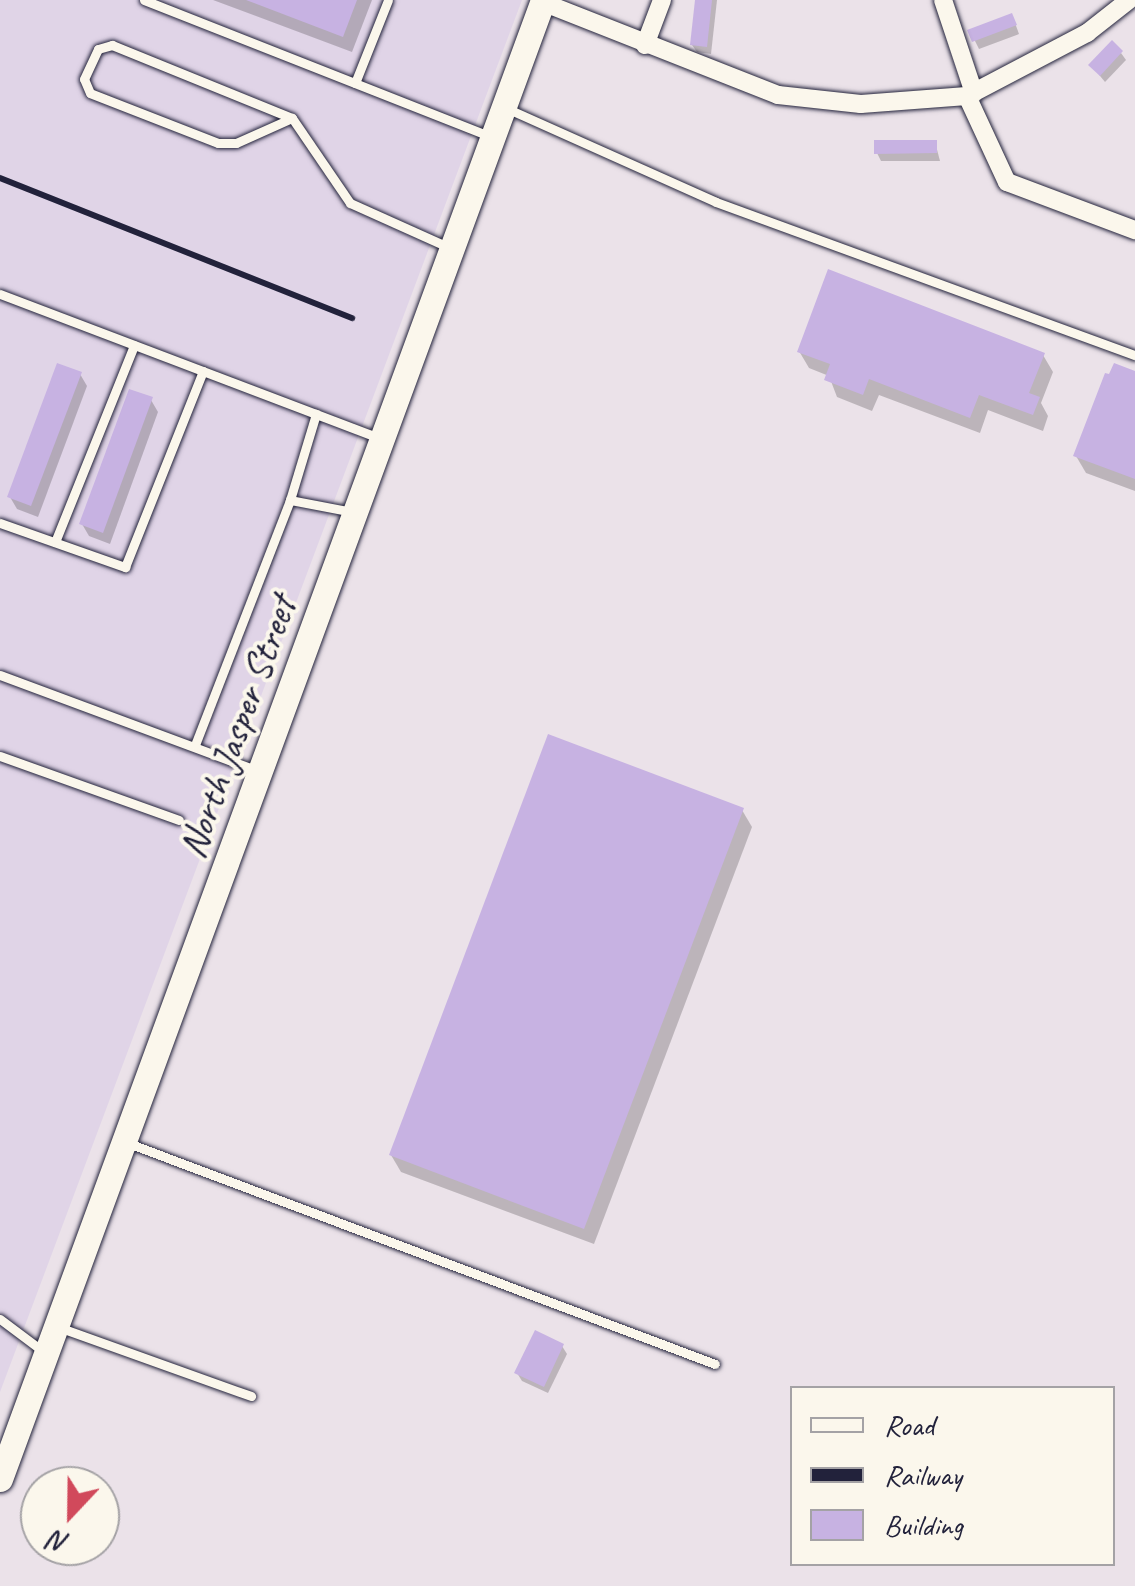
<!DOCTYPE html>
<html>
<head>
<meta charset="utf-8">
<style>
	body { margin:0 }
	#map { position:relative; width:1135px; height:1586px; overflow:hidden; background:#ebe2e9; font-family:Caveat,sans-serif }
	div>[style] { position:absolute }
	.built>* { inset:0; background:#e0d4e7 }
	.shadow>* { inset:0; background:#0003 }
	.building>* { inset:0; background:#c7b2e2 }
	.roads { filter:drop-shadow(0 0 2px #22223b) drop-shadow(0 0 2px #22223b) }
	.lane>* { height:9px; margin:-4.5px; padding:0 4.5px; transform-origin:4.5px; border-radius:4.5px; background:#fbf7ec }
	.street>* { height:18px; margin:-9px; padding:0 9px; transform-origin:9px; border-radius:9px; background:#fbf7ec }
	.secondary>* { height:25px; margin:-12.5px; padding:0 12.5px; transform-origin:12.5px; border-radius:12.5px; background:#fbf7ec }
	.rail>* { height:6px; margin:-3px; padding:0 3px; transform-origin:3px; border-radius:3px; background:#22223b }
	span { translate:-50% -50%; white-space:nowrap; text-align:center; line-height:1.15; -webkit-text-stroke:8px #fbf7ec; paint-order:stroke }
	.street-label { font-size:40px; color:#22223b }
	.legend { position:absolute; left:790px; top:1386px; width:325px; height:180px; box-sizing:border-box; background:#fbf7ec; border:2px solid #a4a2a5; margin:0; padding:12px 18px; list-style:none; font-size:30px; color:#22223b }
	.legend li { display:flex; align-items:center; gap:20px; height:50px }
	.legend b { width:50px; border:2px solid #a4a2a5 }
	.north { position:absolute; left:20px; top:1466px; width:100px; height:100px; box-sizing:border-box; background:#fbf7ec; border:2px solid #a4a2a5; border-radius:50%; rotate:202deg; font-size:28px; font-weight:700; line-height:40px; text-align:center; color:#22223b }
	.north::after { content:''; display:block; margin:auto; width:35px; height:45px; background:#d1495b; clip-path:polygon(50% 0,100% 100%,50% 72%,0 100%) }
</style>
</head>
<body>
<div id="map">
	<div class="built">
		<div style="clip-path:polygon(0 0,522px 0,0 1392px)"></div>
	</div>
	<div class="shadow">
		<div style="clip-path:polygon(213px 0,372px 0,352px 52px)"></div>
		<div style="clip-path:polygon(698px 0,717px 0,711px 54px,697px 52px,692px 45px)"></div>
		<div style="clip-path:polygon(1015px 23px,1019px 34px,979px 49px,970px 31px)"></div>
		<div style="clip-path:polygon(1121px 53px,1126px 60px,1105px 82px,1091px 65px)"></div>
		<div style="clip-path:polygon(935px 142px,940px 161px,881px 161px,877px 153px)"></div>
		<div style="clip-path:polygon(799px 351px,1043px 355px,1053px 372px,1041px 403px,1048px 416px,1043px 431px,988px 410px,980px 433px,879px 395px,872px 411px,837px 397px,829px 376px,809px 368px)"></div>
		<div style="clip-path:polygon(1135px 373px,1135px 491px,1086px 473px,1076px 456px)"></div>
		<div style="clip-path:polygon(80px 374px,87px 386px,38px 517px,17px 509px,10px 497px)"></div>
		<div style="clip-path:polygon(151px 400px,158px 412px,110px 544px,89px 536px,82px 524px)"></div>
		<div style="clip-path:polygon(742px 810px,752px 827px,594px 1244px,401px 1172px,391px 1155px)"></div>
		<div style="clip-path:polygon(562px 1346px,567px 1354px,548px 1393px,522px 1381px,517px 1373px)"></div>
	</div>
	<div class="building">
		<div style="clip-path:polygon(246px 0,357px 0,343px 37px)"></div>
		<div style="clip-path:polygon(695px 0,712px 0,707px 47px,690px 45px)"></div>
		<div style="clip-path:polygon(1012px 13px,1017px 25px,972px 42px,967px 30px)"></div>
		<div style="clip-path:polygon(1112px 40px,1123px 51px,1100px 76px,1088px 65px)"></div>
		<div style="clip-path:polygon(874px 140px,937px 140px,937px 153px,874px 154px)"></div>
		<div style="clip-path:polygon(828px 269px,1045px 353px,1029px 393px,1040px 397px,1033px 415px,979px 395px,970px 418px,869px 379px,863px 395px,824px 380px,830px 364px,797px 352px)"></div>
		<div style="clip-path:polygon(57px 363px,82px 372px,31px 506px,7px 497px)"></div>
		<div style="clip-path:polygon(1114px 363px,1135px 371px,1135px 479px,1073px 456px,1105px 373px,1109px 374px)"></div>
		<div style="clip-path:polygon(129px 389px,153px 397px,103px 533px,79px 524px)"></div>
		<div style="clip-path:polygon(548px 734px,744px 808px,584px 1229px,389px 1155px)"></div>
		<div style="clip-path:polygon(535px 1330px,564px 1344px,544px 1387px,514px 1373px)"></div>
	</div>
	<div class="roads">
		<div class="lane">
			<div style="left:144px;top:0;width:372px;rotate:21.5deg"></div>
			<div style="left:355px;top:83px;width:89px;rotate:-68.3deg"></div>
			<div style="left:506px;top:108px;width:230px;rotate:24.1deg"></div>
			<div style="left:716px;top:202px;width:446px;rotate:20.1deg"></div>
			<div style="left:292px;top:118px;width:61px;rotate:155.9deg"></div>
			<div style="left:236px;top:143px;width:18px;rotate:180deg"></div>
			<div style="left:218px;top:143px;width:137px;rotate:-158.7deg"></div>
			<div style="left:90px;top:93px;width:15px;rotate:-113deg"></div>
			<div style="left:84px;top:79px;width:33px;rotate:-65deg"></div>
			<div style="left:98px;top:49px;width:15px;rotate:-16deg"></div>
			<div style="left:112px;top:45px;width:194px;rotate:22.1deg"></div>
			<div style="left:292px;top:118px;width:103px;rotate:55.7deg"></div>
			<div style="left:350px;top:203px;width:110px;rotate:24.2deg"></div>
			<div style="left:0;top:294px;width:406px;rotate:20.8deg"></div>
			<div style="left:290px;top:500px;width:90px;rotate:-73.2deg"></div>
			<div style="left:0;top:523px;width:133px;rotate:19.4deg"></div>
			<div style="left:125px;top:567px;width:211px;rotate:-68.3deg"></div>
			<div style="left:55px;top:542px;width:212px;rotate:-68.1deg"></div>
			<div style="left:0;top:675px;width:272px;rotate:20.4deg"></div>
			<div style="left:195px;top:745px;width:263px;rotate:-68.8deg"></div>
			<div style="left:290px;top:500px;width:64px;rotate:10.8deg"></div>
			<div style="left:0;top:756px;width:190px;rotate:19.7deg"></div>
			<div style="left:128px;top:1143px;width:627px;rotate:20.63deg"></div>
			<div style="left:0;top:1319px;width:55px;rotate:36.9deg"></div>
			<div style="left:61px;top:1328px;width:202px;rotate:19.7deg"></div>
		</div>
		<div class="street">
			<div style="left:943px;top:0;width:98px;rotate:71.6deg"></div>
			<div style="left:542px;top:2px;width:254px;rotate:21.5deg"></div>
			<div style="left:778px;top:95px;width:83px;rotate:6.2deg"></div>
			<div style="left:861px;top:104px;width:106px;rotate:-4.3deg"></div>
			<div style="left:967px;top:96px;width:136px;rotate:-27.7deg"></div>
			<div style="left:1087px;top:33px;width:53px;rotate:-38.2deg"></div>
			<div style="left:645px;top:45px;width:48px;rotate:-69.3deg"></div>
			<div style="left:967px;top:96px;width:95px;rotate:65.1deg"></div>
			<div style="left:1007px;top:182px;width:137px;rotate:20.6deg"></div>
		</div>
		<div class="secondary">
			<div style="left:0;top:1479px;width:1576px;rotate:-69.84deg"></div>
		</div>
	</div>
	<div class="rail">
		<div style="left:0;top:178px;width:379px;rotate:21.7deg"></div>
	</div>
	<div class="street-label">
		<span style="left:237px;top:727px;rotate:-70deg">North Jasper Street</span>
	</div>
	<ul class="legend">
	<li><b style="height:12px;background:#fbf7ec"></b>Road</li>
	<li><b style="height:12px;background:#22223b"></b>Railway</li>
	<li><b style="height:28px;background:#c7b2e2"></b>Building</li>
	</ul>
	<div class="north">N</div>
</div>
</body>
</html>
